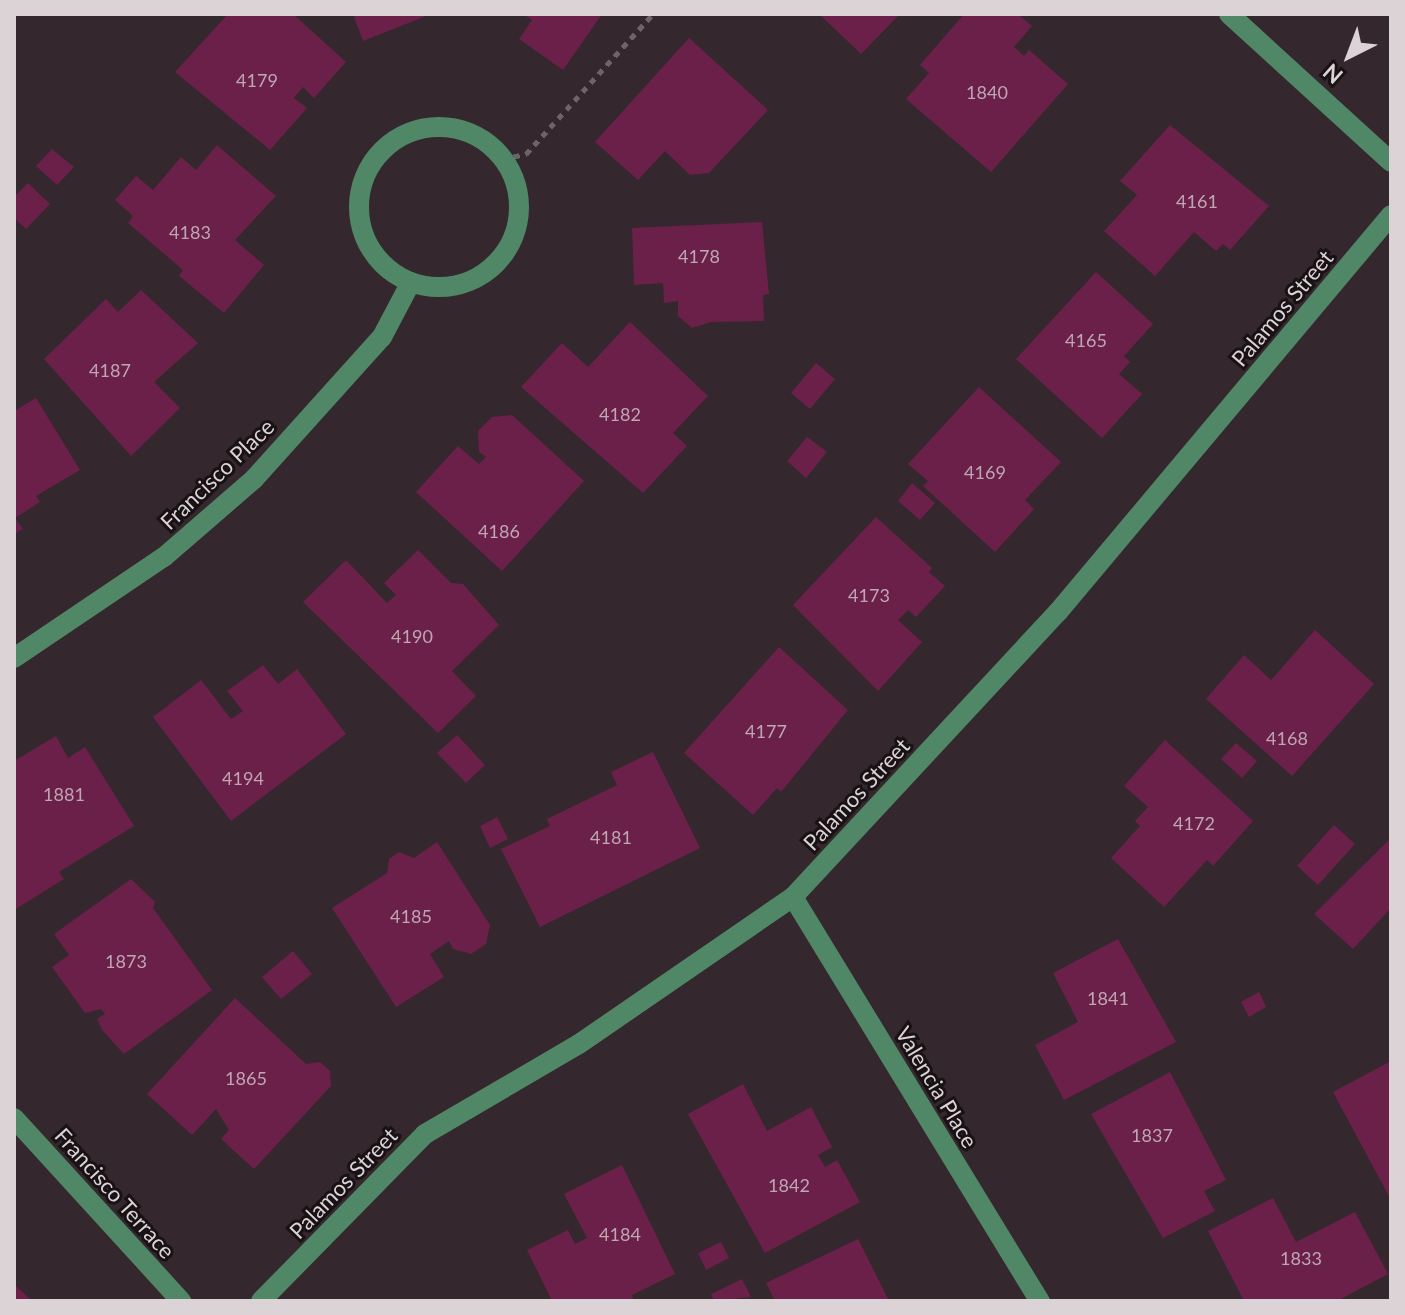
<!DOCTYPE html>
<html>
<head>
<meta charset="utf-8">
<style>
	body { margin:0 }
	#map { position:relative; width:1405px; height:1315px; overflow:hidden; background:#34272d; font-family:Lato,sans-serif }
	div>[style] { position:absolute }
	.building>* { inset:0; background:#6b2049 }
	.path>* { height:5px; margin-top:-2.5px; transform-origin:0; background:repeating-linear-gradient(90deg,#6f6368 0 6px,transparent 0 12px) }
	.minor>* { height:20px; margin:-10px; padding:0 10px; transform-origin:10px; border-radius:10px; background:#508766 }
	.minor>.ring { margin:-10px; padding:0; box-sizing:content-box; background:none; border:20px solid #508766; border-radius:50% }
	span { translate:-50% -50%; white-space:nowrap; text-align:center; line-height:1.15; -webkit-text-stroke:6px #181215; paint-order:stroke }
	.number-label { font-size:18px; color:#bfa6b3 }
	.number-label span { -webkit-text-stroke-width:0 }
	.street-label { font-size:22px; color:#dbd3d6 }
	.frame { position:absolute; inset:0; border:16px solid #dbd3d6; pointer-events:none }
	.north { position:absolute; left:1309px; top:16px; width:80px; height:80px; -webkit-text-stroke:6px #181215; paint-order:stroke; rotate:222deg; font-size:22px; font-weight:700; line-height:32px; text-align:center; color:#dbd3d6 }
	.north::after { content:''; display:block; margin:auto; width:28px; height:36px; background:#dbd3d6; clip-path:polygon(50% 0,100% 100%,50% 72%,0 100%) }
</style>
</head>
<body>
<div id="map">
	<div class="building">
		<div style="clip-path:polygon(228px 14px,293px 14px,346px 62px,314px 98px,303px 87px,294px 98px,307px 108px,270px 150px,175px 72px)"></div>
		<div style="clip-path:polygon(353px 14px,431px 14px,363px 41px)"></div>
		<div style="clip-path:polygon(523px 14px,602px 14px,563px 70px,519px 39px,532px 20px)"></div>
		<div style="clip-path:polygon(819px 14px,900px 14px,861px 54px)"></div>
		<div style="clip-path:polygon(964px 14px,1018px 14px,1032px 26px,1014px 47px,1024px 56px,1029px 50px,1068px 84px,991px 172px,906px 99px,929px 73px,920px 65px)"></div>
		<div style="clip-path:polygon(689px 38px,768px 110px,709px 173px,690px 175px,665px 151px,638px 180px,595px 142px)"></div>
		<div style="clip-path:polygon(1170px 125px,1269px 206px,1230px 250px,1223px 244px,1216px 251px,1194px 232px,1155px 276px,1104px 231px,1137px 195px,1120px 181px)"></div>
		<div style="clip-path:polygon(217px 145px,276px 196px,235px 240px,264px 265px,224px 313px,179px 276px,183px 270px,128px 223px,133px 216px,115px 200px,136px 176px,153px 190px,181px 157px,196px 170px)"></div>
		<div style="clip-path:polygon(52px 149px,74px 167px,57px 185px,36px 166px)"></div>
		<div style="clip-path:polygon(28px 183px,50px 204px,26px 229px,14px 218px,14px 197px)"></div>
		<div style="clip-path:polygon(762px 222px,769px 294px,763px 295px,764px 321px,711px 322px,692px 328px,678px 316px,678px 301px,664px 303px,663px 283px,634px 285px,632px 228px)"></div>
		<div style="clip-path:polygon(1096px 272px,1153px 324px,1124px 356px,1130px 362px,1119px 374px,1142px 394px,1102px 438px,1016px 359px)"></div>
		<div style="clip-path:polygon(141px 290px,198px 343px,154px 382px,180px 408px,131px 456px,44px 359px,106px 299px,118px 312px)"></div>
		<div style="clip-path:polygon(630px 322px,708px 396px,673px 433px,687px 446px,643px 493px,521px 387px,562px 343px,588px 367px)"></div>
		<div style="clip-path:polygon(816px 363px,835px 379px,810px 409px,791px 393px)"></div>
		<div style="clip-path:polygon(979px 387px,1061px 462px,1025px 500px,1034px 509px,995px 552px,923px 486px,928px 481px,908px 464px)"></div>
		<div style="clip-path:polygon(36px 398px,80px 470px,36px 496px,40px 502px,15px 518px,23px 529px,14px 534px,14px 411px)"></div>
		<div style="clip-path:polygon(512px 415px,584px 481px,502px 571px,416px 492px,458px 446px,479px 464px,486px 457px,479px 452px,478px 431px,492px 417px)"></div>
		<div style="clip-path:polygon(807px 437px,827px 452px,806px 478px,787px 461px)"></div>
		<div style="clip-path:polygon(912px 483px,935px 503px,920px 520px,898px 501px)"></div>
		<div style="clip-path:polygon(876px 517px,932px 568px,929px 572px,945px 586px,916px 617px,908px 610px,898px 620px,922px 642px,878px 691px,793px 605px)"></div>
		<div style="clip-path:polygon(418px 550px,451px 583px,463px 584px,499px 625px,452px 671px,476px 696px,438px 733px,303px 602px,346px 560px,387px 603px,396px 595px,384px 583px)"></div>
		<div style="clip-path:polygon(1315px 630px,1374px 684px,1292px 776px,1206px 699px,1244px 655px,1271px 680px)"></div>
		<div style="clip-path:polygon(779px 647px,848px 710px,781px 792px,777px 788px,753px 815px,684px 753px)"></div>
		<div style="clip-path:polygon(263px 665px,278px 684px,297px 669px,346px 734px,231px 821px,153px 717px,201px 680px,231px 719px,243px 711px,227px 691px)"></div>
		<div style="clip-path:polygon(457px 735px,485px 765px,466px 783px,437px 753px)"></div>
		<div style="clip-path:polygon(56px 736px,68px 758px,85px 747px,134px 826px,59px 872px,64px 879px,14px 910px,14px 761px)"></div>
		<div style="clip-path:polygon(1165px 740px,1253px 821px,1213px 866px,1207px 860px,1164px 907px,1111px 858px,1140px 826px,1135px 821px,1148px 807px,1124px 786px)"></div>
		<div style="clip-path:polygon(1236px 743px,1257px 761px,1242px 778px,1221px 759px)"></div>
		<div style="clip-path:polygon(653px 752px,700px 848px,540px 927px,501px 849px,550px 826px,547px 819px,617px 785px,611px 772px)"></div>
		<div style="clip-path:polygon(497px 817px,508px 839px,490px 848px,480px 826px)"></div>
		<div style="clip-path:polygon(1334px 825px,1355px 844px,1318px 885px,1297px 866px)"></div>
		<div style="clip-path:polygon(1391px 838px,1391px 908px,1353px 949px,1314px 914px)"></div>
		<div style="clip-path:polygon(437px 842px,490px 925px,486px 944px,471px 954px,453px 949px,449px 941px,430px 954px,444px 977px,396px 1007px,332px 908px,387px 873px,389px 859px,399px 852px,414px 858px)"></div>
		<div style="clip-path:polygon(131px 879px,155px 902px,153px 908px,212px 990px,124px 1054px,102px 1030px,97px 1019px,105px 1014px,101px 1009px,85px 1013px,52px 967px,69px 955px,54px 934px)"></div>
		<div style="clip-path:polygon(1118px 939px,1176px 1042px,1064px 1100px,1035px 1045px,1078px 1022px,1053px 973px)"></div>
		<div style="clip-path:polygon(293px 951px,312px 974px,281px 999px,262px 977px)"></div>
		<div style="clip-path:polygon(1259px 992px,1266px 1007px,1249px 1017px,1241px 1002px)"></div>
		<div style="clip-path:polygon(235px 998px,306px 1064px,320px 1062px,330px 1071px,331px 1086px,254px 1169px,221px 1139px,229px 1130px,216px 1109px,192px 1135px,147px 1094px)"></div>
		<div style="clip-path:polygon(1391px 1061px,1391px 1200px,1333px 1092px)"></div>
		<div style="clip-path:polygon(1170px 1072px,1226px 1180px,1204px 1191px,1215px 1211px,1163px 1238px,1091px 1114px)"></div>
		<div style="clip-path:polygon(743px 1084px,767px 1131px,811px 1107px,832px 1147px,818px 1155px,825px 1167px,837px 1160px,860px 1202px,765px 1253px,688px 1114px)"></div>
		<div style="clip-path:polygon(622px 1165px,675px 1274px,632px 1295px,634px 1301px,552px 1301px,527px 1250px,568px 1230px,575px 1244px,587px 1238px,564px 1194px)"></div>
		<div style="clip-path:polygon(1273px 1198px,1296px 1242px,1355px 1212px,1388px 1274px,1337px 1301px,1244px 1301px,1208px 1231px)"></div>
		<div style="clip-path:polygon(858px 1239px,889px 1301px,775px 1301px,766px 1283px)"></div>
		<div style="clip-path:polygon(721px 1242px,729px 1258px,706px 1270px,698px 1253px)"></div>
		<div style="clip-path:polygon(742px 1279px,751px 1297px,714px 1301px,711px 1294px)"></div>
		<div style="clip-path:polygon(14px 1284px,32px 1301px,14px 1301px)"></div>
	</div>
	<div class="path">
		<div style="left:502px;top:159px;width:25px;rotate:-12deg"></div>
		<div style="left:526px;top:154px;width:189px;rotate:-47.8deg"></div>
	</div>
	<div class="minor">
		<div style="left:1229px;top:14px;width:219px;rotate:42.4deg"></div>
		<div class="ring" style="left:359px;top:127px;width:140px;height:140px"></div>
		<div style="left:14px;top:658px;width:181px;rotate:-34deg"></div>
		<div style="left:164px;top:557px;width:119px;rotate:-40.9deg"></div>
		<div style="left:254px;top:479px;width:191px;rotate:-48deg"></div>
		<div style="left:382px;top:337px;width:62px;rotate:-62.2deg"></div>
		<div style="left:793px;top:897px;width:474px;rotate:58.6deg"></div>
		<div style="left:14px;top:1118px;width:248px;rotate:47.6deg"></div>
		<div style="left:261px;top:1301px;width:234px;rotate:-45.5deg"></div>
		<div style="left:425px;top:1134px;width:178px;rotate:-30.3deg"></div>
		<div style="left:579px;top:1044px;width:260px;rotate:-34.5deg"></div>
		<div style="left:793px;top:897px;width:389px;rotate:-47.1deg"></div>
		<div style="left:1058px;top:612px;width:518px;rotate:-50.01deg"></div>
	</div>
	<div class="number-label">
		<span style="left:257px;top:80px">4179</span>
		<span style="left:987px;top:92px">1840</span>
		<span style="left:1197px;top:201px">4161</span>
		<span style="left:190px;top:232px">4183</span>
		<span style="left:699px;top:256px">4178</span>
		<span style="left:1086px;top:340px">4165</span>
		<span style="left:110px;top:370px">4187</span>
		<span style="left:620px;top:414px">4182</span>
		<span style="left:985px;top:472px">4169</span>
		<span style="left:499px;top:531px">4186</span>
		<span style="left:869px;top:595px">4173</span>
		<span style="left:412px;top:636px">4190</span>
		<span style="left:766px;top:731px">4177</span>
		<span style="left:1287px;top:738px">4168</span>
		<span style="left:243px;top:778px">4194</span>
		<span style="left:64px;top:794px">1881</span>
		<span style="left:1194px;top:823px">4172</span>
		<span style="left:611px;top:837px">4181</span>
		<span style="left:411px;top:916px">4185</span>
		<span style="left:126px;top:961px">1873</span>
		<span style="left:1108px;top:998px">1841</span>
		<span style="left:246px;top:1078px">1865</span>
		<span style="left:1152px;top:1135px">1837</span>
		<span style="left:789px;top:1185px">1842</span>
		<span style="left:620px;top:1234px">4184</span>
		<span style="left:1301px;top:1258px">1833</span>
	</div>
	<div class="street-label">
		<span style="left:1282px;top:308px;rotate:-50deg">Palamos Street</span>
		<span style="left:217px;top:474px;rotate:-44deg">Francisco Place</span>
		<span style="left:856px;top:794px;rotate:-47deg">Palamos Street</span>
		<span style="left:937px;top:1087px;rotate:59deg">Valencia Place</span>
		<span style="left:343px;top:1183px;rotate:-46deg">Palamos Street</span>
		<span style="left:115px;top:1193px;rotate:48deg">Francisco Terrace</span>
	</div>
	<div class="frame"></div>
	<div class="north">N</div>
</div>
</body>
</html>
